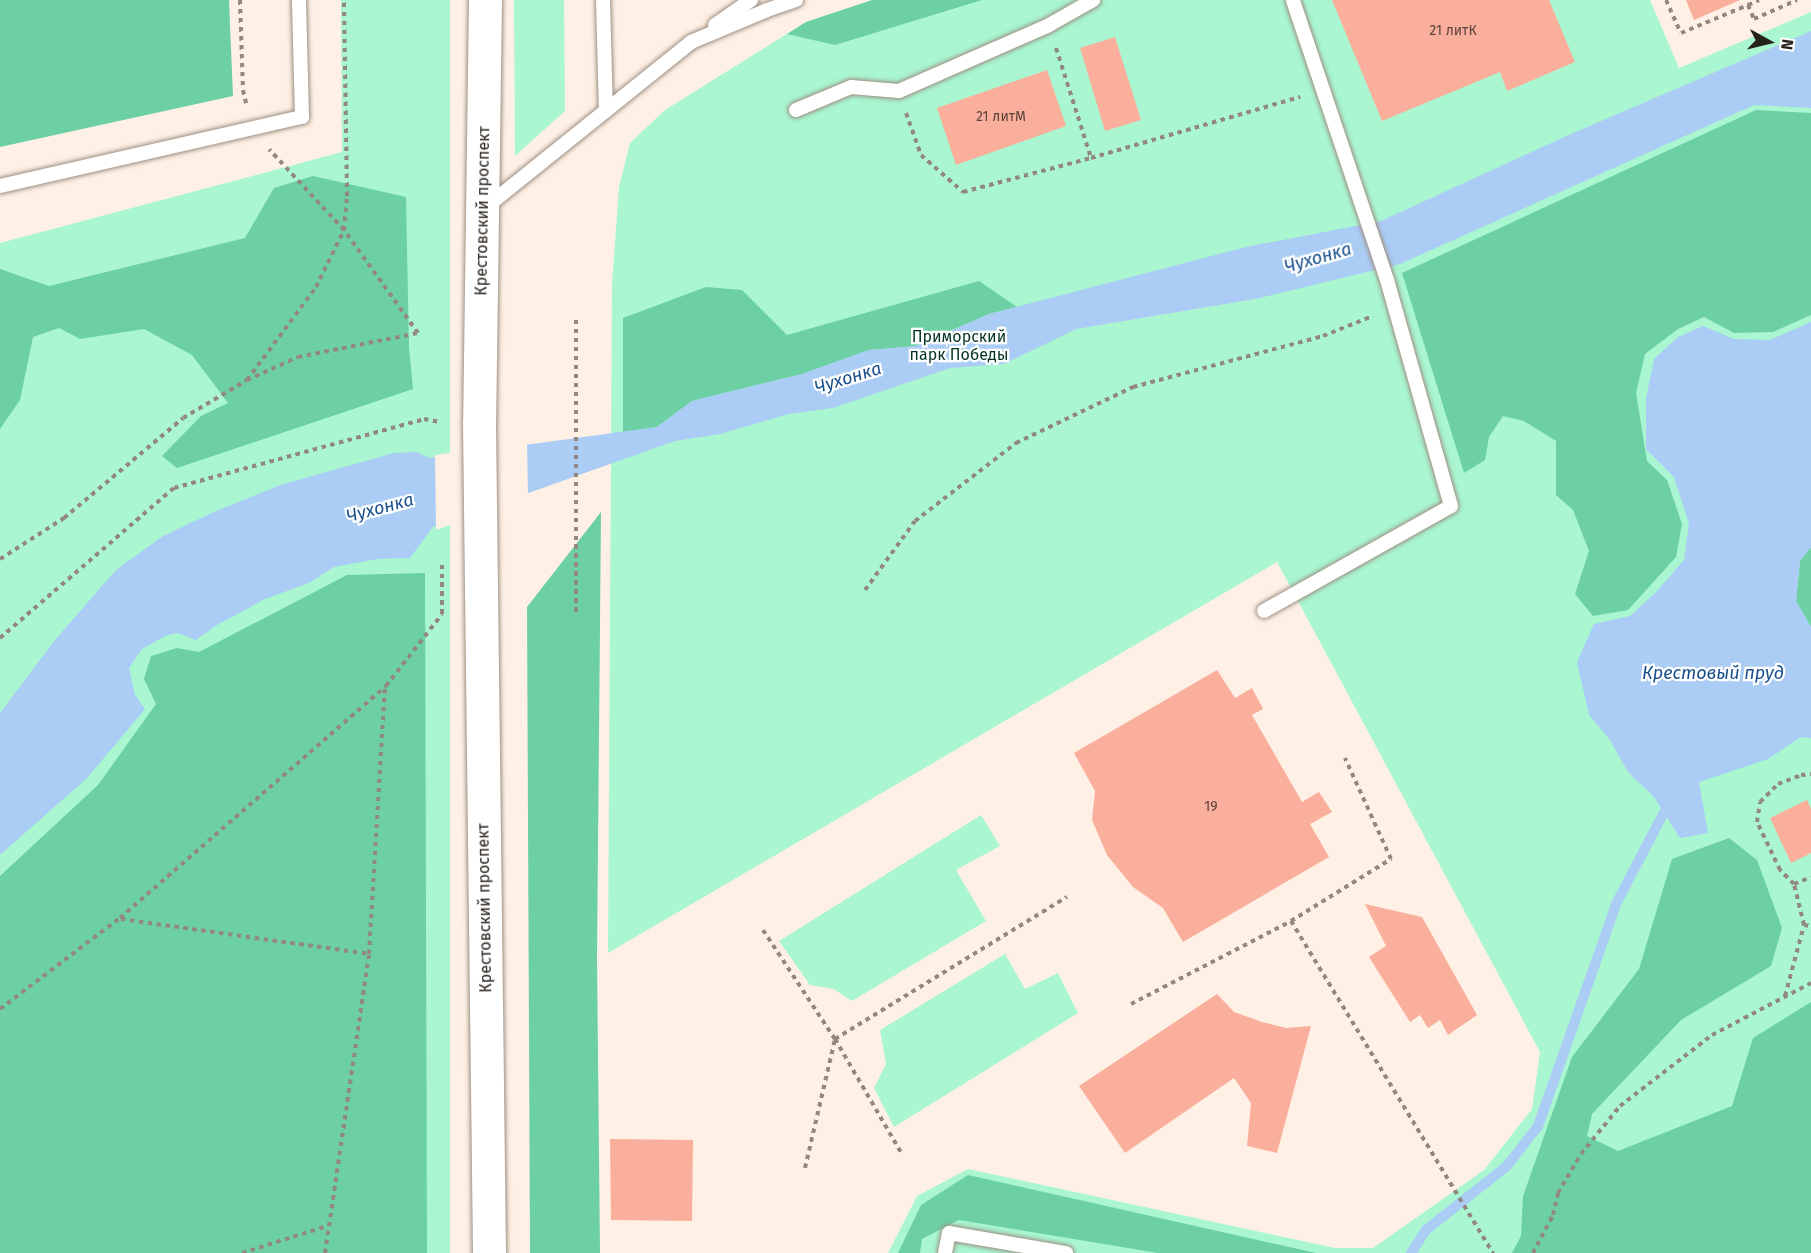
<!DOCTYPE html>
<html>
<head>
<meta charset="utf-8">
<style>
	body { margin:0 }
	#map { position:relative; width:1811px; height:1253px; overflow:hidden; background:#fef0e5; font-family:"Fira Sans",sans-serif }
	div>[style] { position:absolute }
	.green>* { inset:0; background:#a9f6d1 }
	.forest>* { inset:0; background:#6cd0a4 }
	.water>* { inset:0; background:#aaccf5 }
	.pier>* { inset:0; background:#fef0e5 }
	.stream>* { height:10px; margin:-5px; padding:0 5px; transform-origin:5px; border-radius:5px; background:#aaccf5 }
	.building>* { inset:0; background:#faaf9c }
	.path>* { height:4px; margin-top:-2px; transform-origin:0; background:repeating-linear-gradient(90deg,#928880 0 4.5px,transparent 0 9px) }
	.roads { filter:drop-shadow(0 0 2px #9e8f82) drop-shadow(0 0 2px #9e8f82) }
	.service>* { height:14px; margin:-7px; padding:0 7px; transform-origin:7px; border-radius:7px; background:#fff }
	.tertiary>* { height:33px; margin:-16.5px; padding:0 16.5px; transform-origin:16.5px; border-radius:16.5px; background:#fff }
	span { translate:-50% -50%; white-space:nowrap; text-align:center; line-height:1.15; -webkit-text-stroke:4.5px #fff; paint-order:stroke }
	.number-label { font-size:14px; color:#5c443c }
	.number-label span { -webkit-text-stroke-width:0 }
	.street-label { font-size:16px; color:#27211c }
	.park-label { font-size:16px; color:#043322 }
	.water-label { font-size:18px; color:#184f8d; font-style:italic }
	.north { position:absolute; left:1739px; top:12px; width:60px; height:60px; -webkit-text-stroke:4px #fff; paint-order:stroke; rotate:98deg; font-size:16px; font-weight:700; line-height:24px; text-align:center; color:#27211c }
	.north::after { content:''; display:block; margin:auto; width:21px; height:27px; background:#27211c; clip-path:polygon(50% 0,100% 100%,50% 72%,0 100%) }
</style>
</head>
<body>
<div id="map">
	<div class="green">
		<div style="clip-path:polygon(341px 0,450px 0,450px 1253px,0 1253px,0 243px,342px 152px)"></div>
		<div style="clip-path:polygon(514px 0,564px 0,565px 111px,515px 156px)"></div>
		<div style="clip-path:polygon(874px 0,1650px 0,1679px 68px,1811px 12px,1811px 1253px,888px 1253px,917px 1196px,968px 1169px,1335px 1248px,1373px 1248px,1484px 1170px,1532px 1109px,1540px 1052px,1277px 562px,608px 953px,612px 284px,619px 187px,630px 143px,665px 110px,806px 22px)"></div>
		<div style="clip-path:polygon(981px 815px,1000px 846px,956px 870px,986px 921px,852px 1001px,834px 989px,810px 985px,779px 941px)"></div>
		<div style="clip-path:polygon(1005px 954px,1025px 989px,1058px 973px,1078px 1013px,894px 1127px,874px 1088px,886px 1064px,880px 1030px)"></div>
	</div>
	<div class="forest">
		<div style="clip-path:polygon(0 0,229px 0,233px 96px,0 147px)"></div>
		<div style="clip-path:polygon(872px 0,982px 0,835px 45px,787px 34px,806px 22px)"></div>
		<div style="clip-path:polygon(1756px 110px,1811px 113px,1811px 315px,1773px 332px,1734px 333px,1704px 317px,1678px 329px,1645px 354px,1636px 393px,1647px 461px,1667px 480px,1682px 524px,1676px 557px,1628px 610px,1593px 616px,1575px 594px,1589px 551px,1573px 510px,1556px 495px,1556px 441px,1524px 421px,1503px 416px,1489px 437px,1485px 460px,1464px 473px,1402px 273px)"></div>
		<div style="clip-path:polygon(313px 176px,406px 197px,409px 348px,413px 389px,177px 468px,162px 456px,201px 416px,228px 403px,192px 355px,144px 329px,80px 339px,59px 328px,33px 337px,20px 400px,0 429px,0 269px,49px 286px,245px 238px,274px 188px)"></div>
		<div style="clip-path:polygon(979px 281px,1017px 307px,989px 314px,916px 346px,869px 350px,802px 374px,692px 401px,657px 427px,623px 432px,623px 318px,706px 287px,742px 290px,787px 335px)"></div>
		<div style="clip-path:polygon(601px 512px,597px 957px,600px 1253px,530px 1253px,527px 607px)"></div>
		<div style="clip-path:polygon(1811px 547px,1811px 627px,1796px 601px,1800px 561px)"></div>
		<div style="clip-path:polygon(425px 573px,427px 1253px,0 1253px,0 876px,98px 785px,156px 704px,144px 679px,151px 656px,177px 648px,199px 652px,347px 575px)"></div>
		<div style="clip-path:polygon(1729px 838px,1757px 860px,1782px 928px,1771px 966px,1681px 1020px,1592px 1114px,1587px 1136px,1618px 1151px,1732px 1106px,1753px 1038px,1811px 1002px,1811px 1253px,1512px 1253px,1521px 1236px,1523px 1196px,1572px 1057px,1639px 969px,1672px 859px)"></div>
		<div style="clip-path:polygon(968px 1175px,1316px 1253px,1158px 1253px,959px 1220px,922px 1239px,920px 1253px,898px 1253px,921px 1205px)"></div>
	</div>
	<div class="water">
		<div style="clip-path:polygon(1811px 31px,1811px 108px,1754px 105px,1400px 264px,1255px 299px,1076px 329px,1004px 364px,950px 368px,833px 408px,789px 414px,720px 434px,675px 441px,433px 527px,410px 558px,377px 559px,334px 567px,309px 583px,265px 599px,217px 625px,196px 640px,178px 633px,167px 635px,142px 649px,129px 668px,135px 695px,145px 709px,87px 778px,0 855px,0 713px,55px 640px,116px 570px,163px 536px,214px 512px,280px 485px,394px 453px,416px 452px,429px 458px,657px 427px,692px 401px,802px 374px,869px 350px,916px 346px,989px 314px,1246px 247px,1381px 221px,1571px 134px)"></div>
		<div style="clip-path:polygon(1811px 322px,1811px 547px,1800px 561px,1796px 601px,1811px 627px,1811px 738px,1801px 737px,1768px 759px,1699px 782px,1708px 833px,1680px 838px,1654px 797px,1628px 772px,1610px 740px,1589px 715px,1577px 662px,1594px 624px,1630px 616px,1656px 592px,1684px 560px,1689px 524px,1674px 477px,1646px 449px,1646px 399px,1654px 359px,1678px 337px,1703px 326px,1734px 339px,1770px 340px)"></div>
	</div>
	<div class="pier">
		<div style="clip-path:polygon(527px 442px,528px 497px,436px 530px,435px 455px)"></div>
	</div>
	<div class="stream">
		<div style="left:1411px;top:1253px;width:27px;rotate:-57deg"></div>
		<div style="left:1426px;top:1230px;width:103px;rotate:-38.3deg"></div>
		<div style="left:1507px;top:1166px;width:51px;rotate:-52.2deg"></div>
		<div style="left:1538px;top:1126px;width:235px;rotate:-70.6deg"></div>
		<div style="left:1616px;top:904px;width:104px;rotate:-62.4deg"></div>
	</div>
	<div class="building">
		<div style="clip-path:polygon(1332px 0,1549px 0,1575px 62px,1507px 91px,1500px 72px,1382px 121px)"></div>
		<div style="clip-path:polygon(1686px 0,1740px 0,1694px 20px)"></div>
		<div style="clip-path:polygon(1115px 37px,1141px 120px,1105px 131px,1080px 48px)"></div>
		<div style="clip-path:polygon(1047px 70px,1066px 126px,956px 165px,937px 108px)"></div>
		<div style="clip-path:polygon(1217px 670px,1235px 698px,1252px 688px,1263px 709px,1252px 715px,1302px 802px,1319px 792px,1332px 812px,1310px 824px,1329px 857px,1183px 942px,1163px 908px,1133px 887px,1107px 855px,1092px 820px,1095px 791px,1074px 753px)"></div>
		<div style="clip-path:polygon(1807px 800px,1811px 809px,1811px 853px,1791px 863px,1770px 818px)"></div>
		<div style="clip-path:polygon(1365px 904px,1422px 917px,1477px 1015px,1448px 1035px,1440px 1020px,1428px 1028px,1420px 1015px,1410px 1022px,1369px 957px,1386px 946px)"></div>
		<div style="clip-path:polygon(1217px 994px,1234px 1012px,1262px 1022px,1286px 1028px,1311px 1026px,1277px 1153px,1247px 1146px,1251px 1103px,1234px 1078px,1125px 1153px,1079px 1086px)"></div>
		<div style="clip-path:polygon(610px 1139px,693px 1140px,692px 1221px,611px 1220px)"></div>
	</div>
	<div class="path">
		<div style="left:240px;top:0;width:90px;rotate:88.1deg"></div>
		<div style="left:243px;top:90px;width:17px;rotate:77deg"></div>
		<div style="left:1666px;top:0;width:36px;rotate:66deg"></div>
		<div style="left:1681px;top:33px;width:73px;rotate:-22.7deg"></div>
		<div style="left:1748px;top:5px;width:15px;rotate:67deg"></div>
		<div style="left:1754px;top:19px;width:47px;rotate:-23.8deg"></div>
		<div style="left:1748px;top:5px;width:12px;rotate:-24deg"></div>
		<div style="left:1056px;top:48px;width:115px;rotate:72.3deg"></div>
		<div style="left:906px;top:113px;width:45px;rotate:70.3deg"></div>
		<div style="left:921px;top:155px;width:56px;rotate:41.4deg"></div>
		<div style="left:963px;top:192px;width:132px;rotate:-14.9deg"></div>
		<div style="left:1091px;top:158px;width:218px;rotate:-16.3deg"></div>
		<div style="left:247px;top:380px;width:116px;rotate:-53.4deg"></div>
		<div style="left:316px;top:287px;width:64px;rotate:-63.8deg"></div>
		<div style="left:344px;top:230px;width:34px;rotate:-85deg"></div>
		<div style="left:347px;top:196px;width:196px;rotate:-90.9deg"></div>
		<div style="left:0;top:559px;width:76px;rotate:-32.6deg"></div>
		<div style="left:64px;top:518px;width:155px;rotate:-40deg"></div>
		<div style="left:183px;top:418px;width:74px;rotate:-30.7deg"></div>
		<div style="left:247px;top:380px;width:56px;rotate:-24.3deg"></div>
		<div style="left:298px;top:357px;width:122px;rotate:-11.3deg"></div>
		<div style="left:418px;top:333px;width:127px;rotate:-125.7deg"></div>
		<div style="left:344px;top:230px;width:110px;rotate:-132.8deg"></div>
		<div style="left:865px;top:590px;width:85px;rotate:-54.1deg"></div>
		<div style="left:915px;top:521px;width:128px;rotate:-37.7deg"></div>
		<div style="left:1016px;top:443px;width:130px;rotate:-25.6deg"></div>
		<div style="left:1133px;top:387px;width:197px;rotate:-15deg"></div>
		<div style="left:1323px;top:336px;width:54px;rotate:-21.8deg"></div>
		<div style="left:576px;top:612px;width:292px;rotate:-90deg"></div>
		<div style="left:0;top:638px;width:230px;rotate:-40.8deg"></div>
		<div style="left:174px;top:488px;width:259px;rotate:-15.4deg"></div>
		<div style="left:424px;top:419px;width:16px;rotate:11deg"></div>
		<div style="left:1794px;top:884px;width:18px;rotate:-22deg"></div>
		<div style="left:121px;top:919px;width:250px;rotate:8deg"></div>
		<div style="left:1291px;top:921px;width:118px;rotate:-31.8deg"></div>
		<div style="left:1391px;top:859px;width:111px;rotate:-114.5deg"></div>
		<div style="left:1804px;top:925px;width:7px;rotate:8deg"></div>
		<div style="left:763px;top:930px;width:131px;rotate:56.6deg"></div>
		<div style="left:835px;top:1039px;width:133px;rotate:59.8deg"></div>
		<div style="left:1785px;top:996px;width:73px;rotate:-75deg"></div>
		<div style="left:1804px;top:925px;width:42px;rotate:-103.7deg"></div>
		<div style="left:1794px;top:884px;width:20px;rotate:-135deg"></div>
		<div style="left:1780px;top:870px;width:53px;rotate:-115.6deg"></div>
		<div style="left:1757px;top:822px;width:20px;rotate:-81deg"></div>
		<div style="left:1760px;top:802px;width:25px;rotate:-45deg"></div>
		<div style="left:1778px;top:784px;width:25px;rotate:-21deg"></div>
		<div style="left:1801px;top:775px;width:10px;rotate:-6deg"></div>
		<div style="left:1131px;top:1004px;width:180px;rotate:-27.4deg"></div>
		<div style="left:1291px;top:921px;width:389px;rotate:58.7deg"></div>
		<div style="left:0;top:1009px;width:151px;rotate:-37.2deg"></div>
		<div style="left:120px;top:918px;width:353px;rotate:-41.1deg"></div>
		<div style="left:386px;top:686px;width:91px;rotate:-52.1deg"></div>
		<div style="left:442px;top:614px;width:51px;rotate:-90deg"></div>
		<div style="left:805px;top:1168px;width:132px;rotate:-76.9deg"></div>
		<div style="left:835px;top:1039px;width:272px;rotate:-31.5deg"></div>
		<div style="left:242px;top:1253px;width:89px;rotate:-17.6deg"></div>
		<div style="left:325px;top:1253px;width:302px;rotate:-81.6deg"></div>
		<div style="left:369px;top:954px;width:267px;rotate:-86.6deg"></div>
		<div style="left:1533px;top:1253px;width:43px;rotate:-62.2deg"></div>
		<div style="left:1553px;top:1215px;width:23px;rotate:-77deg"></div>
		<div style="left:1558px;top:1193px;width:45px;rotate:-59.5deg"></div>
		<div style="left:1581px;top:1154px;width:62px;rotate:-50.9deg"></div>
		<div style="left:1620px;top:1106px;width:116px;rotate:-37.7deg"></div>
		<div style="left:1712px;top:1035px;width:112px;rotate:-27.7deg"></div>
	</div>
	<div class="roads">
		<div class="service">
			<div style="left:603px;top:0;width:111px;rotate:88.5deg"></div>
			<div style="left:715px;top:25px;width:44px;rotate:-34.8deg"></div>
			<div style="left:796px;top:110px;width:60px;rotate:-22.7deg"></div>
			<div style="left:851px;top:87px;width:48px;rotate:4.8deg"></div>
			<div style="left:899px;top:91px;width:164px;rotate:-23.7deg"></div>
			<div style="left:1049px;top:25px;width:51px;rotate:-29.6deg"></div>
			<div style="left:0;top:186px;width:310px;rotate:-12.9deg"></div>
			<div style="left:302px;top:117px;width:117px;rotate:-91.5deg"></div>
			<div style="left:486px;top:207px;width:263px;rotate:-38.8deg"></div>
			<div style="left:691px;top:42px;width:82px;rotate:-22.8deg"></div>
			<div style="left:767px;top:10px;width:31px;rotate:-19deg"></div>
			<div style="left:1264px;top:611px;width:214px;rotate:-29.3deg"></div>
			<div style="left:1451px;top:506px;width:235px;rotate:-105.8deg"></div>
			<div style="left:1387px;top:280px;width:295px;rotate:-108.6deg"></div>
			<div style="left:945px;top:1253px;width:20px;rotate:-79deg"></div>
			<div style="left:949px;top:1233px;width:119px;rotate:9.7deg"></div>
		</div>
		<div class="tertiary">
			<div style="left:485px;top:0;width:422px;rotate:90.8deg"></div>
			<div style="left:479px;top:422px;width:831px;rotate:89.31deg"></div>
		</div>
	</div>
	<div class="number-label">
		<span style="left:1453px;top:31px">21 литК</span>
		<span style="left:1001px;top:117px">21 литМ</span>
		<span style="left:1211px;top:807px">19</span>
	</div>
	<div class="street-label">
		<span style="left:483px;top:211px;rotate:-89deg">Крестовский проспект</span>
		<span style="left:485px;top:908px;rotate:-91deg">Крестовский проспект</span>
	</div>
	<div class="park-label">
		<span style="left:959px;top:346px">Приморский<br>парк Победы</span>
	</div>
	<div class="water-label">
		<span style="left:1318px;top:258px;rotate:-16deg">Чухонка</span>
		<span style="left:848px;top:378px;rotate:-17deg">Чухонка</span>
		<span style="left:380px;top:508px;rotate:-15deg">Чухонка</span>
		<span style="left:1713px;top:673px">Крестовый пруд</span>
	</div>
	<div class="north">N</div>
</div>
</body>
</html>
